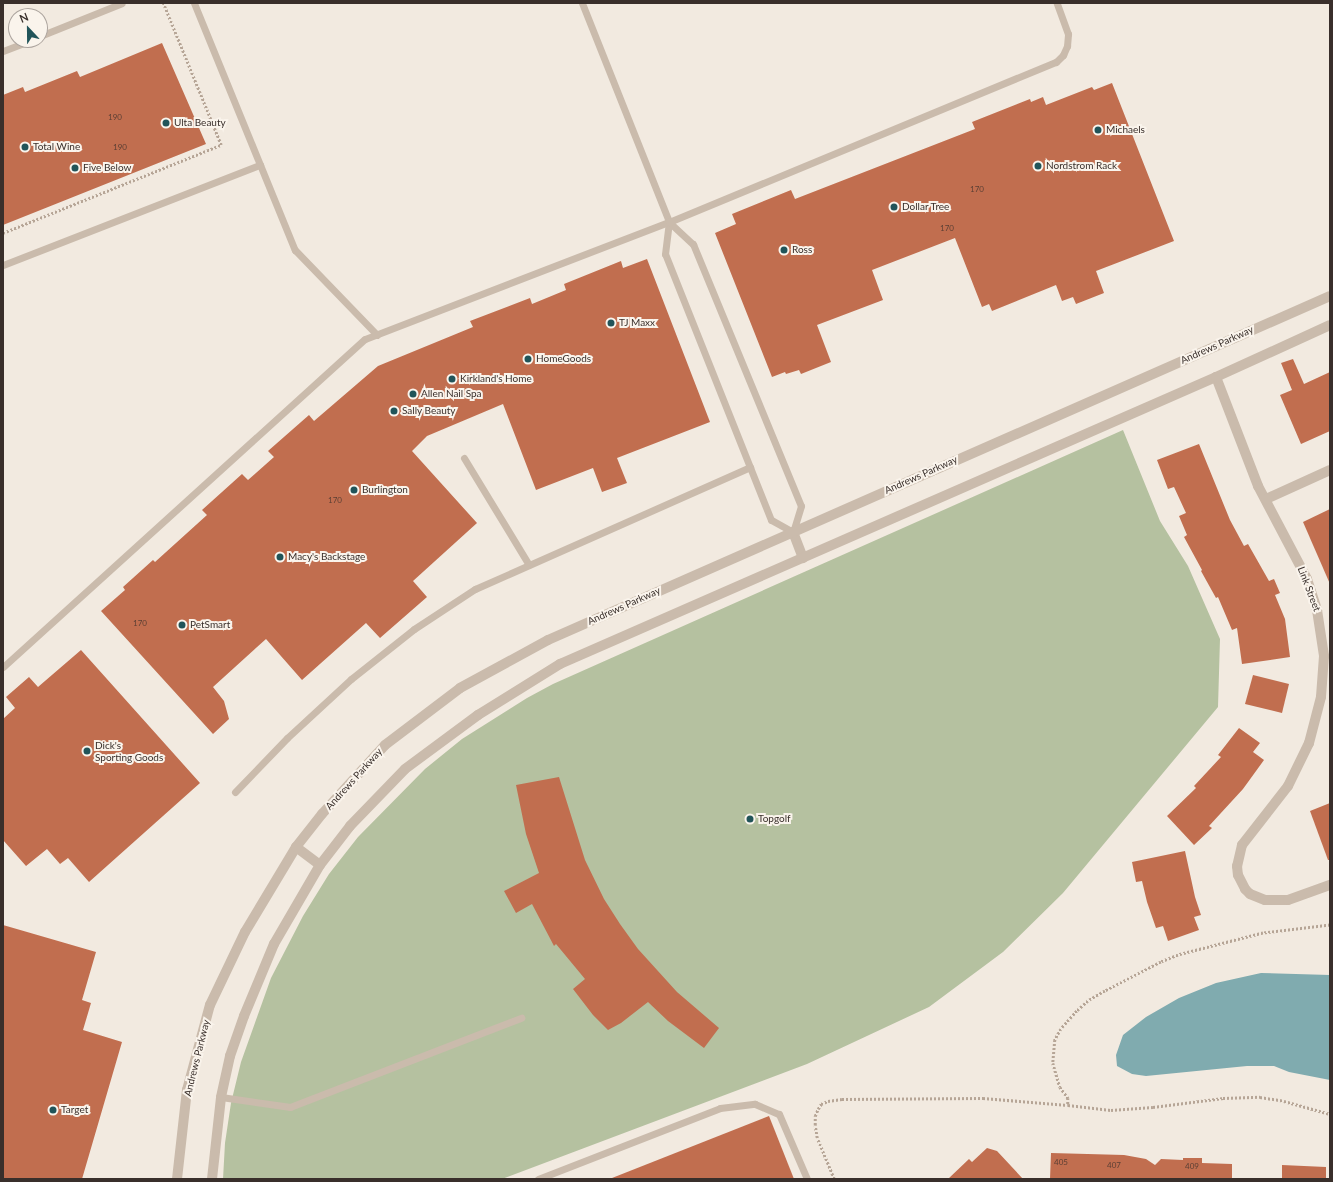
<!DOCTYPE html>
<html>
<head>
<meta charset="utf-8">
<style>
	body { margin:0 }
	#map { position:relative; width:1333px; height:1182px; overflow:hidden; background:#f2eae0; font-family:Lato,sans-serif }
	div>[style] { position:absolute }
	.green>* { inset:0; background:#b5c1a0 }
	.water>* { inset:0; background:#80abaf }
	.building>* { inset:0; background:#c16e4f }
	.path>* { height:2.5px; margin-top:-1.25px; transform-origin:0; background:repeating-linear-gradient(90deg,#b6a596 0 2px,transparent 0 4px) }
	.service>* { height:7px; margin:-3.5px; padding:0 3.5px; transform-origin:3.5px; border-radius:3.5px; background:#cabbac }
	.minor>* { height:10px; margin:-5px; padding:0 5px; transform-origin:5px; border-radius:5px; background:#cabbac }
	.tertiary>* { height:10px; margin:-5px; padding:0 5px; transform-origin:5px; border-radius:5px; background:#cabbac }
	.dots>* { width:11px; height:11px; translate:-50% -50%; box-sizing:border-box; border:2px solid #faf4ec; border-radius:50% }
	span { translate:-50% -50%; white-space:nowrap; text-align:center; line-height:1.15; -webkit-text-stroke:4px #faf4ec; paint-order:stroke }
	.number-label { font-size:8px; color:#5b3f34 }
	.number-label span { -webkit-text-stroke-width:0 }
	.poi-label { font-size:10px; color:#392f2b }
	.left { translate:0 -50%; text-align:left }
	.street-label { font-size:10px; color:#392f2b }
	.frame { position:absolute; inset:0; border:4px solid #392f2b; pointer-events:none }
	.north { position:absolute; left:8px; top:8px; width:40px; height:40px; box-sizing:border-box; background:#faf4ec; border:1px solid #ada59f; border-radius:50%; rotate:338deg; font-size:11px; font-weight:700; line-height:16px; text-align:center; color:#392f2b }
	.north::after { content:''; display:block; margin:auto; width:14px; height:18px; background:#215459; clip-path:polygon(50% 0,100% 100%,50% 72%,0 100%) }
</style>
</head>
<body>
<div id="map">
	<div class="green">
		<div style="clip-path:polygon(1123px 430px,1160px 521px,1188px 566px,1220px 639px,1218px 707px,1063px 893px,1003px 952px,929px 1007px,807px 1064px,502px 1179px,223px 1179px,225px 1143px,231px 1103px,241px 1062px,271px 978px,303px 916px,329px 874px,358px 837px,425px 769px,462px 739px,527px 698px,553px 684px)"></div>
	</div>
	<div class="water">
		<div style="clip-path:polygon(1261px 973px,1330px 975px,1330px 1080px,1289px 1072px,1274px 1066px,1247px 1066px,1146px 1076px,1132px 1074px,1117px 1066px,1116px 1055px,1123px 1035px,1146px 1017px,1179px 998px,1216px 983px)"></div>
	</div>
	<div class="building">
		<div style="clip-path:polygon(162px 43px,206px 144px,3px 225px,3px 95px,23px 87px,25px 92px,77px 71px,80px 77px)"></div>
		<div style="clip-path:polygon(1112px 83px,1174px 241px,1096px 271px,1104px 293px,1076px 304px,1073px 297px,1062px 301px,1056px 285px,992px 311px,989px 304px,982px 307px,955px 238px,872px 270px,883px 300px,817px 325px,831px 362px,801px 374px,799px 370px,786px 374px,785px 372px,772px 377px,715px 233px,736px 224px,732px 214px,791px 190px,795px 199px,975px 129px,972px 122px,1030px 99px,1031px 102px,1043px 97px,1046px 105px,1092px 87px,1094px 90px)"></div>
		<div style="clip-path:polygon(647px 259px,710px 422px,617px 458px,627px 483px,602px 492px,593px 468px,536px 490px,503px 404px,427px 436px,412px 451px,477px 523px,413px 581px,427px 597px,380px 638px,366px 623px,302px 680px,266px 639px,213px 687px,224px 701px,229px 719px,213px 734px,101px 611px,125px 590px,123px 587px,153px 560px,155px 562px,207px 515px,202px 510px,242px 474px,248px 480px,274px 457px,268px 451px,309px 415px,314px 421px,378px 366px,473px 327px,470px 321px,530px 298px,532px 304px,566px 290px,564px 284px,621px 261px,623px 268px)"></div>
		<div style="clip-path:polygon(1293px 359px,1304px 384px,1330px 372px,1330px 431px,1301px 444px,1280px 395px,1292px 390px,1281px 363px)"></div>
		<div style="clip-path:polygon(1199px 444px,1230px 520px,1244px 546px,1248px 544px,1269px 581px,1274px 579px,1280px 593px,1275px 595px,1285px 619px,1290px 657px,1242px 664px,1237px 628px,1232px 630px,1218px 597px,1216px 598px,1201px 571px,1202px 570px,1184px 537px,1187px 535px,1179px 516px,1186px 513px,1174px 487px,1168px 489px,1157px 460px)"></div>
		<div style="clip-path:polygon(1330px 509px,1330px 584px,1303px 522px)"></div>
		<div style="clip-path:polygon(81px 650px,200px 783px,89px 882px,68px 858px,60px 864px,47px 849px,26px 866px,3px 840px,3px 719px,15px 708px,6px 697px,29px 677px,38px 687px)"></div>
		<div style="clip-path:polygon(1253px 675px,1289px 684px,1282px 713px,1245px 704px)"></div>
		<div style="clip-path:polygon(1239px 728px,1260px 743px,1253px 752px,1264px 760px,1243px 789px,1209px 826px,1212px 828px,1194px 845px,1167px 816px,1196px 788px,1194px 786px,1221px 757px,1218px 755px)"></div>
		<div style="clip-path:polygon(559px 777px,585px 860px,604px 899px,620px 924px,638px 949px,677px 992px,719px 1028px,704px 1048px,668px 1021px,648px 1002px,621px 1023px,608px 1030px,593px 1015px,573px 989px,585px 979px,556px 944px,554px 946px,532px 904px,516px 913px,504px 891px,539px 873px,526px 834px,516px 785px)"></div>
		<div style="clip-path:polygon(1330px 803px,1330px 860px,1328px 860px,1310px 811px)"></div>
		<div style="clip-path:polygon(1185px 851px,1195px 897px,1201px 915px,1194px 917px,1199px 930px,1168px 941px,1163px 926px,1156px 928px,1147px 902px,1142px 881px,1136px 882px,1132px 862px)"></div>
		<div style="clip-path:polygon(3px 925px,96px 952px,82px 1000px,91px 1003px,83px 1030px,122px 1042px,82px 1179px,3px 1179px)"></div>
		<div style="clip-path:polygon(769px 1116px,794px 1179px,612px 1179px,612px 1178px)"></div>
		<div style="clip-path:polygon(987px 1148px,997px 1151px,1023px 1179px,948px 1179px,969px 1159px,972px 1162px)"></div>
		<div style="clip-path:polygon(1051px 1153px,1124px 1155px,1146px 1159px,1155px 1165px,1161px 1159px,1183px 1160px,1183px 1158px,1202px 1158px,1202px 1163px,1232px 1164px,1232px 1179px,1050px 1179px)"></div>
		<div style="clip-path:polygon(1282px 1165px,1326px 1167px,1326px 1179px,1282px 1179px)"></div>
	</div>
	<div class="path">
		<div style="left:3px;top:233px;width:235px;rotate:-22deg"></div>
		<div style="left:221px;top:145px;width:153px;rotate:-112.2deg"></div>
		<div style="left:1330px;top:925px;width:67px;rotate:173.2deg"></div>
		<div style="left:1263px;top:933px;width:88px;rotate:165.5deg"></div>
		<div style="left:1178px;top:955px;width:18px;rotate:158deg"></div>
		<div style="left:1161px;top:962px;width:63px;rotate:152.6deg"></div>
		<div style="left:1105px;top:991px;width:20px;rotate:150deg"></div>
		<div style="left:1088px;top:1001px;width:15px;rotate:138deg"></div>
		<div style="left:1077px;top:1011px;width:24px;rotate:132deg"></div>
		<div style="left:1061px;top:1029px;width:13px;rotate:119deg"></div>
		<div style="left:1055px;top:1040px;width:23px;rotate:95deg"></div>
		<div style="left:1053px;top:1063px;width:25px;rotate:74deg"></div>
		<div style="left:1060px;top:1087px;width:14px;rotate:54deg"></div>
		<div style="left:1068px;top:1098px;width:7px;rotate:90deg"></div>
		<div style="left:1068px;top:1105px;width:43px;rotate:6.6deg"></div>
		<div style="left:1111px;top:1110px;width:42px;rotate:-4.1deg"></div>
		<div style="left:1153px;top:1107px;width:71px;rotate:-7.3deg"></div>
		<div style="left:1223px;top:1098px;width:37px;rotate:-2deg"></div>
		<div style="left:1260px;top:1097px;width:24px;rotate:9deg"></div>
		<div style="left:1284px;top:1101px;width:48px;rotate:15.8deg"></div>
		<div style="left:834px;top:1179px;width:44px;rotate:-112.5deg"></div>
		<div style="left:817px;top:1138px;width:13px;rotate:-99deg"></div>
		<div style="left:815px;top:1125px;width:9px;rotate:-90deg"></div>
		<div style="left:815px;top:1116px;width:8px;rotate:-67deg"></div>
		<div style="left:818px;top:1109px;width:6px;rotate:-59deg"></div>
		<div style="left:821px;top:1104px;width:8px;rotate:-23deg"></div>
		<div style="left:828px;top:1101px;width:14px;rotate:-8deg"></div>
		<div style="left:842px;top:1099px;width:141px;rotate:-0.4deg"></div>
		<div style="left:983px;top:1098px;width:85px;rotate:4.7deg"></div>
	</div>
	<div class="service">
		<div style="left:194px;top:3px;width:267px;rotate:67.8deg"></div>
		<div style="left:295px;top:250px;width:118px;rotate:46deg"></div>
		<div style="left:582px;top:3px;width:236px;rotate:68.3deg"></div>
		<div style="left:669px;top:222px;width:33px;rotate:43deg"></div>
		<div style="left:693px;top:244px;width:283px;rotate:67.6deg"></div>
		<div style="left:801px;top:506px;width:27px;rotate:107deg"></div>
		<div style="left:793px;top:532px;width:25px;rotate:-151deg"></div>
		<div style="left:771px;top:520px;width:286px;rotate:-111.7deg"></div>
		<div style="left:665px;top:254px;width:32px;rotate:-83deg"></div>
		<div style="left:40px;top:36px;width:88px;rotate:-21.9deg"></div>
		<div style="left:3px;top:51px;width:30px;rotate:-21deg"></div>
		<div style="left:3px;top:265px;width:276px;rotate:-21.3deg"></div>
		<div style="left:464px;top:458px;width:125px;rotate:58.7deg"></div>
		<div style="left:3px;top:667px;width:488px;rotate:-42.2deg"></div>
		<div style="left:365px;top:339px;width:326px;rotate:-21.1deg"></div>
		<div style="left:669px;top:222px;width:419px;rotate:-22.5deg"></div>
		<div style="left:1056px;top:62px;width:10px;rotate:-45deg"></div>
		<div style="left:1063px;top:55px;width:10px;rotate:-66deg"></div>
		<div style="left:1067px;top:46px;width:12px;rotate:-85deg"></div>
		<div style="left:1068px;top:34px;width:33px;rotate:-110deg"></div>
		<div style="left:235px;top:792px;width:75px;rotate:-46.1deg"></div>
		<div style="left:287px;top:738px;width:87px;rotate:-42.7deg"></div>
		<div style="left:351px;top:679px;width:80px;rotate:-38.4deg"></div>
		<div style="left:414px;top:629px;width:73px;rotate:-33.3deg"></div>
		<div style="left:475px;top:589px;width:301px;rotate:-23.9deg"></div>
		<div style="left:221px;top:1097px;width:70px;rotate:8.2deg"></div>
		<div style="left:290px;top:1107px;width:248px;rotate:-21.1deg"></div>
		<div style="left:538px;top:1179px;width:195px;rotate:-21.3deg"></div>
		<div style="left:720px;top:1108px;width:35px;rotate:-7deg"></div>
		<div style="left:755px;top:1104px;width:26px;rotate:23deg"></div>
		<div style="left:779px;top:1114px;width:71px;rotate:66.7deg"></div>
	</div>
	<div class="minor">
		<div style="left:1216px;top:377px;width:117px;rotate:68.9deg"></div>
		<div style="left:1258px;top:486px;width:105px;rotate:62.2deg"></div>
		<div style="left:1307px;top:579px;width:33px;rotate:72deg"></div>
		<div style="left:1317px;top:610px;width:47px;rotate:81.3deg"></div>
		<div style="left:1324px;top:656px;width:41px;rotate:94.2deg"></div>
		<div style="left:1321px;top:697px;width:48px;rotate:104.6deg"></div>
		<div style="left:1309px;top:743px;width:48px;rotate:116deg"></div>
		<div style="left:1288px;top:786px;width:75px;rotate:127.9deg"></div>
		<div style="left:1242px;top:845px;width:22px;rotate:103deg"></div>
		<div style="left:1237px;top:866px;width:9px;rotate:84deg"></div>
		<div style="left:1238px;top:875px;width:16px;rotate:63deg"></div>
		<div style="left:1245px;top:889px;width:7px;rotate:45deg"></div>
		<div style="left:1250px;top:894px;width:16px;rotate:22deg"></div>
		<div style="left:1265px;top:900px;width:23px"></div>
		<div style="left:1288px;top:900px;width:45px;rotate:-19.7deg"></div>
		<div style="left:1266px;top:499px;width:70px;rotate:-24.4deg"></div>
	</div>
	<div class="tertiary">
		<div style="left:793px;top:532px;width:28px;rotate:69deg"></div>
		<div style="left:296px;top:847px;width:30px;rotate:37deg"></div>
		<div style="left:177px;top:1179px;width:90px;rotate:-83.6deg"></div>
		<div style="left:187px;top:1090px;width:88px;rotate:-74.9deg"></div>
		<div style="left:210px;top:1005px;width:81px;rotate:-64.4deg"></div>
		<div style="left:245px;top:932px;width:99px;rotate:-59deg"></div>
		<div style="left:296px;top:847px;width:42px;rotate:-51.8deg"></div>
		<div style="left:322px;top:814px;width:93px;rotate:-47.6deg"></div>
		<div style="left:385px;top:745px;width:94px;rotate:-37.2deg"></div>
		<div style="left:460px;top:688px;width:100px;rotate:-28.6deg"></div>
		<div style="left:548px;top:640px;width:854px;rotate:-23.74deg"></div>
		<div style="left:212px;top:1179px;width:82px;rotate:-83.7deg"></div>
		<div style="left:221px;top:1097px;width:42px;rotate:-77.6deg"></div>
		<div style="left:230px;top:1056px;width:42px;rotate:-70.7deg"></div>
		<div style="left:244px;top:1016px;width:78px;rotate:-67.4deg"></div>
		<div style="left:274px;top:944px;width:91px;rotate:-59.8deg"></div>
		<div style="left:320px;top:865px;width:49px;rotate:-52.4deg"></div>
		<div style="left:350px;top:826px;width:79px;rotate:-46deg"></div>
		<div style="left:405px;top:769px;width:91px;rotate:-36.5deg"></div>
		<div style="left:478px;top:715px;width:97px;rotate:-31.9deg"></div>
		<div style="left:560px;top:664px;width:716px;rotate:-23.63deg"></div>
		<div style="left:1216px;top:377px;width:125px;rotate:-24.5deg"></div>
	</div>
	<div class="dots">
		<div style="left:166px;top:123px;background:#215459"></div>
		<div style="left:1098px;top:130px;background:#215459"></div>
		<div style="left:25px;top:147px;background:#215459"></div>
		<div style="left:1038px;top:166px;background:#215459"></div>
		<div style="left:75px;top:168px;background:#215459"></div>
		<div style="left:894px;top:207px;background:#215459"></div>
		<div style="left:784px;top:250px;background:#215459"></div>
		<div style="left:611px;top:323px;background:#215459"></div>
		<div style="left:528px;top:359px;background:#215459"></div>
		<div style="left:452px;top:379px;background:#215459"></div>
		<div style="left:413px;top:394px;background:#215459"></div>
		<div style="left:394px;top:411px;background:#215459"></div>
		<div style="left:354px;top:490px;background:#215459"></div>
		<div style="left:280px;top:557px;background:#215459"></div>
		<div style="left:182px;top:625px;background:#215459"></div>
		<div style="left:87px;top:751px;background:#215459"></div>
		<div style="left:750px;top:819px;background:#215459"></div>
		<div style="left:53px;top:1110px;background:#215459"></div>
	</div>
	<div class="number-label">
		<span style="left:115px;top:118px">190</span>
		<span style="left:120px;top:148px">190</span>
		<span style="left:977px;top:190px">170</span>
		<span style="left:947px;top:229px">170</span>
		<span style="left:335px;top:501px">170</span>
		<span style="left:140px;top:624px">170</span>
		<span style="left:1061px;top:1163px">405</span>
		<span style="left:1114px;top:1166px">407</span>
		<span style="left:1192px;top:1167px">409</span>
	</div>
	<div class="poi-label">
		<span class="left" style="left:174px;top:123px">Ulta Beauty</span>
		<span class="left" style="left:1106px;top:130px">Michaels</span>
		<span class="left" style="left:33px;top:147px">Total Wine</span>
		<span class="left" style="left:1046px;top:166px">Nordstrom Rack</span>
		<span class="left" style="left:83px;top:168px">Five Below</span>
		<span class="left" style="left:902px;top:207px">Dollar Tree</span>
		<span class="left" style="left:792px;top:250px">Ross</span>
		<span class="left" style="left:619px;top:323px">TJ Maxx</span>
		<span class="left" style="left:536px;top:359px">HomeGoods</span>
		<span class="left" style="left:460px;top:379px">Kirkland's Home</span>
		<span class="left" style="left:421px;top:394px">Allen Nail Spa</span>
		<span class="left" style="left:402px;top:411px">Sally Beauty</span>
		<span class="left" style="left:362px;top:490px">Burlington</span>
		<span class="left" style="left:288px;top:557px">Macy's Backstage</span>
		<span class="left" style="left:190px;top:625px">PetSmart</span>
		<span class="left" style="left:95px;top:751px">Dick's<br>Sporting Goods</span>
		<span class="left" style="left:758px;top:819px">Topgolf</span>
		<span class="left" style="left:61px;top:1110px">Target</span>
	</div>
	<div class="street-label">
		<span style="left:1217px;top:345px;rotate:-24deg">Andrews Parkway</span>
		<span style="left:921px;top:475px;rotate:-24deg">Andrews Parkway</span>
		<span style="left:1309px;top:589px;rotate:69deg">Link Street</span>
		<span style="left:624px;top:606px;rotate:-24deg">Andrews Parkway</span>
		<span style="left:354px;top:779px;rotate:-48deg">Andrews Parkway</span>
		<span style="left:197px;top:1058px;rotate:-76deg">Andrews Parkway</span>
	</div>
	<div class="frame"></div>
	<div class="north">N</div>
</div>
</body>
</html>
